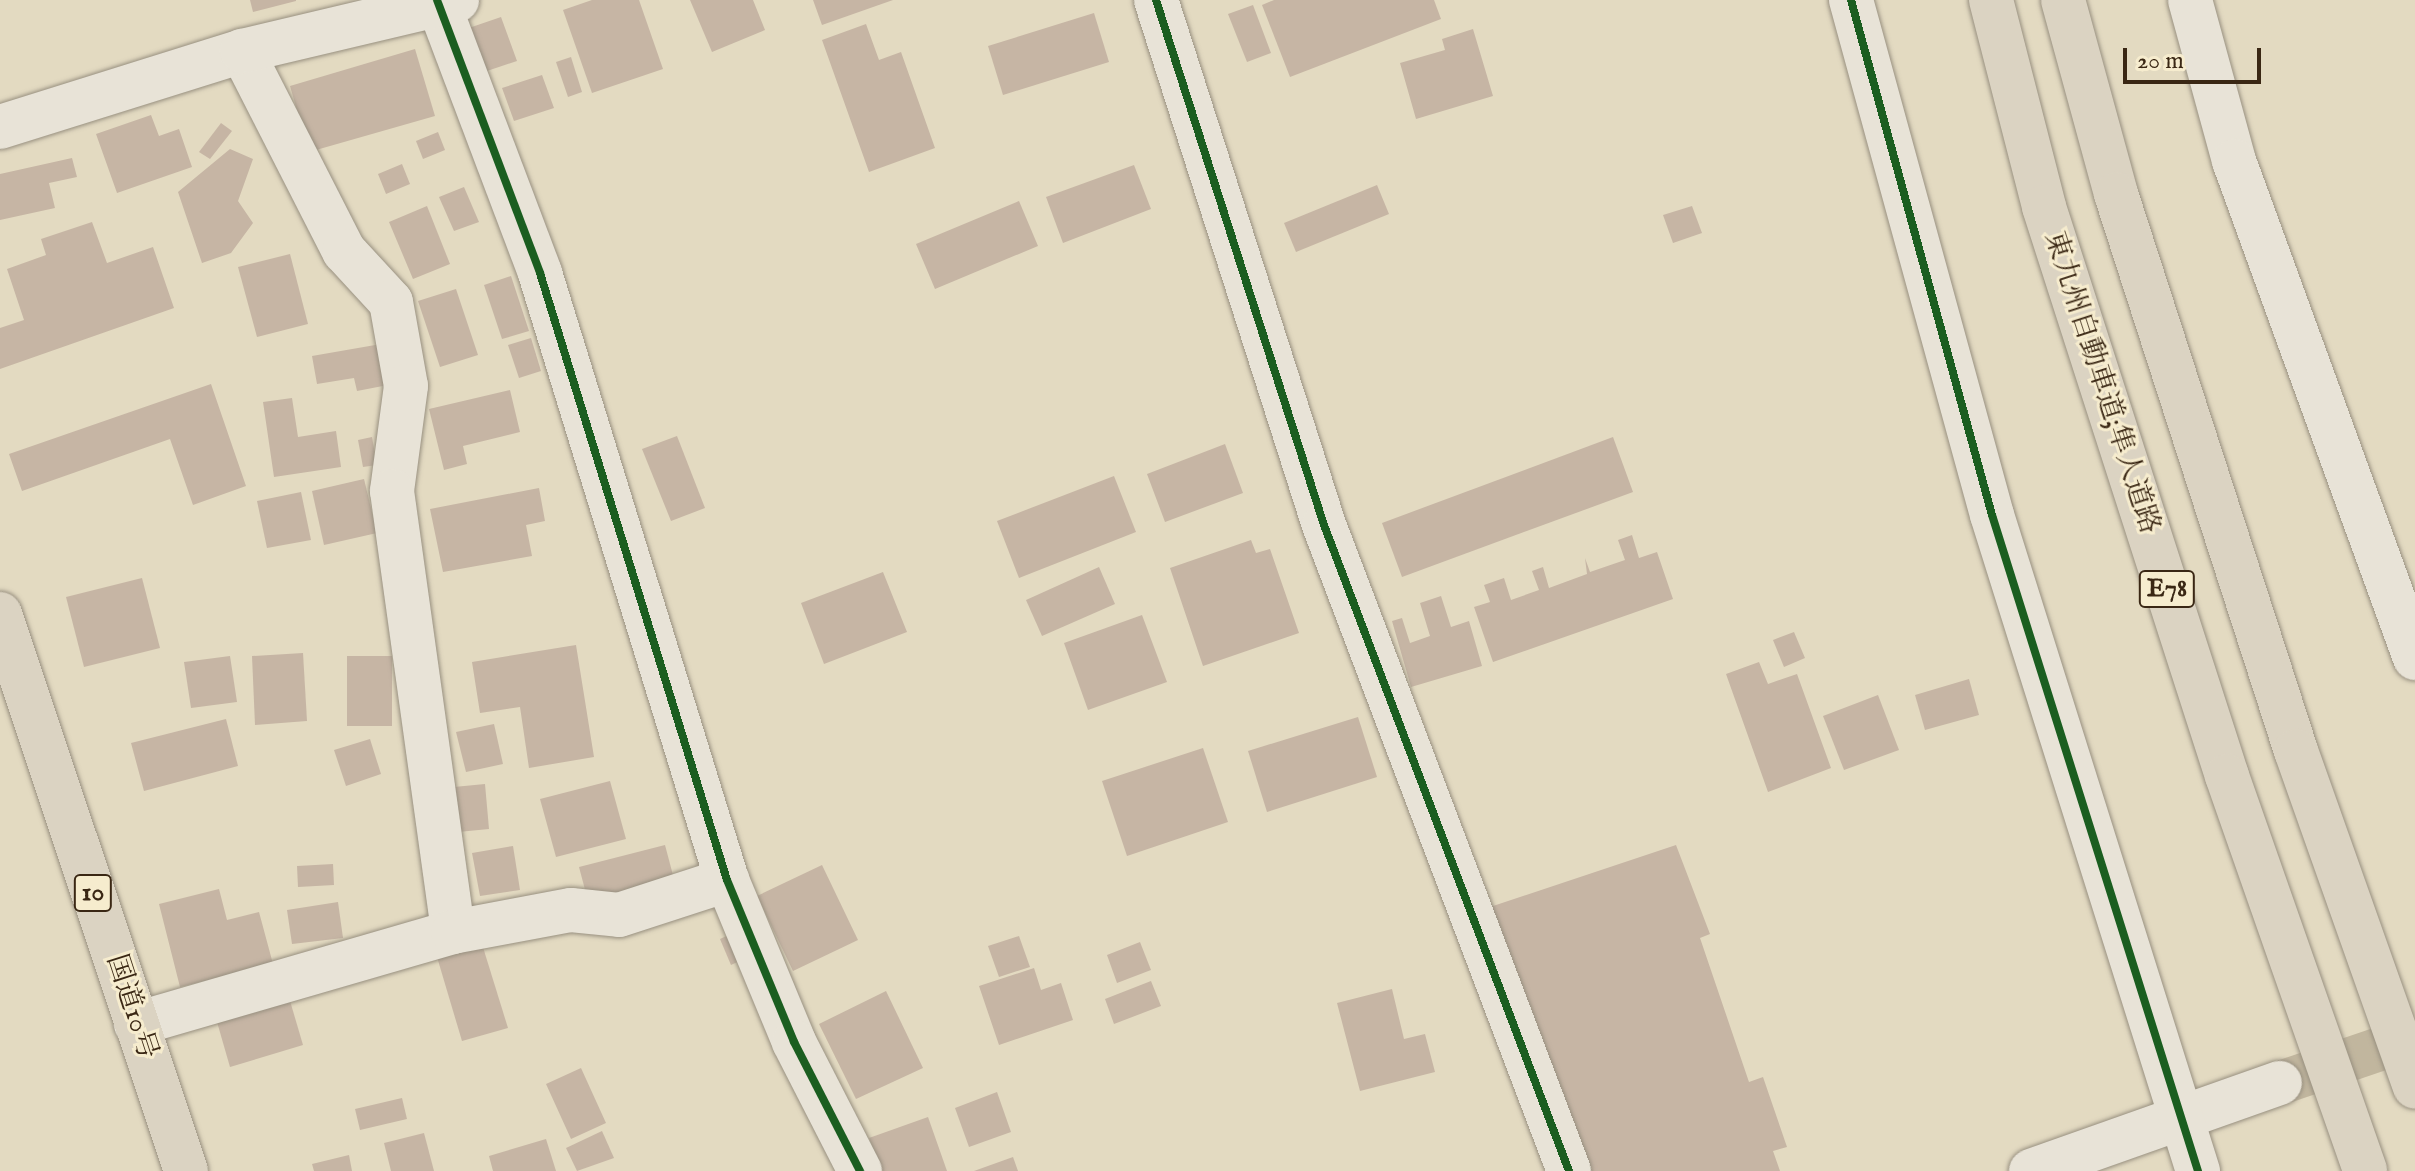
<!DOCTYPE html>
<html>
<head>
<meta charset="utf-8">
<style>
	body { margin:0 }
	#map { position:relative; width:2415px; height:1171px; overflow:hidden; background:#e3dac1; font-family:"IM FELL English","Noto Serif JP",serif }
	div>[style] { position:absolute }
	.building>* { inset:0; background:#c6b5a4 }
	.street-tunnel>* { height:44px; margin-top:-22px; transform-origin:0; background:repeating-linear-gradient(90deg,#c1b69e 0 44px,transparent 0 66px) }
	.roads { filter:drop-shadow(0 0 2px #989080) drop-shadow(0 0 2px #989080) }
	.street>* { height:44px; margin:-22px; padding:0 22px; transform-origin:22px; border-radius:22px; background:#e8e3d7 }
	.secondary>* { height:44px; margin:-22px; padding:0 22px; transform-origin:22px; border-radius:22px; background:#e8e3d7 }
	.highway>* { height:44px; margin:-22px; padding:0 22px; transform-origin:22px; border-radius:22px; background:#dbd3c2 }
	.cycleway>* { height:8px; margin:-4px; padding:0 4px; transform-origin:4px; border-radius:4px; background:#1b5e20 }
	span { translate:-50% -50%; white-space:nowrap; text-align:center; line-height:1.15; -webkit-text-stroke:6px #f6ecce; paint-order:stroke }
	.shield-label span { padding:2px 6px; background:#f6ecce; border:2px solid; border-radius:6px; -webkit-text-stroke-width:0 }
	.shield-label { font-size:26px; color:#3a2714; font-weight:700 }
	.street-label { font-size:28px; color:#3a2714 }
	.scale { position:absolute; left:2123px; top:48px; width:138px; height:36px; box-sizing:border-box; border:4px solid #3a2714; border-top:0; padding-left:10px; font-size:24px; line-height:28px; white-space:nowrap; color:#3a2714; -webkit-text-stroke:6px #f6ecce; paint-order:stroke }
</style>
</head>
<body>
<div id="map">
	<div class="building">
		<div style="clip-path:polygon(250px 0,296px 0,296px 1px,253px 12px)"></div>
		<div style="clip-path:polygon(592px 0,639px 0,663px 69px,592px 93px,563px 10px)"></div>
		<div style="clip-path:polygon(690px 0,753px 0,765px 30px,712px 52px)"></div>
		<div style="clip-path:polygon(813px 0,893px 0,822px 25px)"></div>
		<div style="clip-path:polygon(1274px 0,1434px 0,1441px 19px,1290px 77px,1262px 5px)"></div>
		<div style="clip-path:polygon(1253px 5px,1271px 53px,1247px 62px,1228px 14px)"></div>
		<div style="clip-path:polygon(1094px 13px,1109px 62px,1003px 95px,988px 46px)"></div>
		<div style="clip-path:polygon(501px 17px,517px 61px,481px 73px,466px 29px)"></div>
		<div style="clip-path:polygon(866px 24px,879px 60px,901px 52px,935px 148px,869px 172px,822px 40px)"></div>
		<div style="clip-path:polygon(1473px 29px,1493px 96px,1416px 119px,1400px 63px,1445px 50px,1442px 39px)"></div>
		<div style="clip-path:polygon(415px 49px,435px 116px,309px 152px,290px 86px)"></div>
		<div style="clip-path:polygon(571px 57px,582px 92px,568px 97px,556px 62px)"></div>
		<div style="clip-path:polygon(542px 75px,554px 108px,514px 121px,502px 88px)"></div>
		<div style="clip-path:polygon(151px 115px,159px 136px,179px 129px,192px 167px,117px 193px,96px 134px)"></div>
		<div style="clip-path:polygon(221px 123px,232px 131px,210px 159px,199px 152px)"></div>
		<div style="clip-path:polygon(438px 132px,445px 150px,423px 159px,416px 141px)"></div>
		<div style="clip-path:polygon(230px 149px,253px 159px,238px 201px,253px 223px,231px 253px,202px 263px,178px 192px)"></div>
		<div style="clip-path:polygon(72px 158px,77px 177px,49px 183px,55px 208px,0 220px,0 174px)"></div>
		<div style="clip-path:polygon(402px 164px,410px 184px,386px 194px,378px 174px)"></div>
		<div style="clip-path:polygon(1134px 165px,1151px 209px,1063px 243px,1046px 197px)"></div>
		<div style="clip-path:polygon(1377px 185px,1389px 214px,1296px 252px,1284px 223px)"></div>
		<div style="clip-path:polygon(464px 187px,479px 222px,454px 231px,439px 197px)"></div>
		<div style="clip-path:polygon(1019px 201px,1038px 246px,935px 289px,916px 244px)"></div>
		<div style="clip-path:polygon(427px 206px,450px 264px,413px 279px,389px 222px)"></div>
		<div style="clip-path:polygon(1692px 206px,1702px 233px,1673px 243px,1663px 215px)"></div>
		<div style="clip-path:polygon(92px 222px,107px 263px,153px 247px,174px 308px,0 369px,0 328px,24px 320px,7px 269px,46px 255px,41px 239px)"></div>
		<div style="clip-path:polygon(290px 254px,308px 324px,257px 337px,238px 267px)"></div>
		<div style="clip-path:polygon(511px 276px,529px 331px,502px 339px,484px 285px)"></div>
		<div style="clip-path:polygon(456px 289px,478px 355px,440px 367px,418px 301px)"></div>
		<div style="clip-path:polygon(531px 338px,541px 371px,519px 378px,508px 345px)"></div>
		<div style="clip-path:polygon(381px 344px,388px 385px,357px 391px,354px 378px,317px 384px,312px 356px)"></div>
		<div style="clip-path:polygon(211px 384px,246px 486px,193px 505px,170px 439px,22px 491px,9px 454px)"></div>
		<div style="clip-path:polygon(510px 390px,520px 432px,463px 446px,467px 464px,444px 470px,429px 409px)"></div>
		<div style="clip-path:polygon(292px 398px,298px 437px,336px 431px,341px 467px,274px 477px,263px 402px)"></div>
		<div style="clip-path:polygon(677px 436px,705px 508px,671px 521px,642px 449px)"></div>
		<div style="clip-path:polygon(372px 437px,377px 465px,363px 467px,358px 440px)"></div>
		<div style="clip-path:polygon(1613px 437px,1633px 492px,1402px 577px,1382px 523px)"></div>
		<div style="clip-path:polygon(1225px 444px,1243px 493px,1165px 522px,1147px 474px)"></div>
		<div style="clip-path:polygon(1114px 476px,1136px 532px,1019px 578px,997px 521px)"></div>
		<div style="clip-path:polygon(364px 479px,377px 533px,324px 545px,312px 491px)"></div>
		<div style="clip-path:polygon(539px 488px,545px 521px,526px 525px,532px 556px,443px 572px,430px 509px)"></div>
		<div style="clip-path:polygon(301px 492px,311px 540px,267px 548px,257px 501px)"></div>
		<div style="clip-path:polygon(1632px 535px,1639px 558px,1657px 552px,1673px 599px,1493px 662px,1474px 607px,1490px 602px,1484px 585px,1504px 578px,1511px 600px,1539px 590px,1532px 571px,1543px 567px,1549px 588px,1587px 574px,1585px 558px,1590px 572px,1625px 560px,1618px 540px)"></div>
		<div style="clip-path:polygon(1251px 540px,1256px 553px,1270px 549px,1299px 633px,1203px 666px,1170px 568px)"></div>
		<div style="clip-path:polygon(1099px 567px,1115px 604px,1042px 636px,1026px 600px)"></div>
		<div style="clip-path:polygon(883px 572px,907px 632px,824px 664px,801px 603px)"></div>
		<div style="clip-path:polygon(142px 578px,160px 648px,84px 667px,66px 597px)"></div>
		<div style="clip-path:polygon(1441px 596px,1451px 627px,1469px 621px,1482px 666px,1411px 687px,1392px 621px,1402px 618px,1410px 643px,1430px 636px,1420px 603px)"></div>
		<div style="clip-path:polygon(1142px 615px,1167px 682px,1088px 710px,1064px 643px)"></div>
		<div style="clip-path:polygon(1794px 632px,1805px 658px,1784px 667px,1773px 640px)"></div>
		<div style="clip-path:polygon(576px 645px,594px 757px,529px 768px,520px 707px,480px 713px,472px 662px)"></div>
		<div style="clip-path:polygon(303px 653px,307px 721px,255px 725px,252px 656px)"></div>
		<div style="clip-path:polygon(230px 656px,237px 702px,191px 708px,184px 662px)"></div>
		<div style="clip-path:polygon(347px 656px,392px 656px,392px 726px,347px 726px)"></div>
		<div style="clip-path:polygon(1759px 662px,1768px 684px,1797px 674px,1831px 768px,1768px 792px,1726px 674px)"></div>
		<div style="clip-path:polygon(1969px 679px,1979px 715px,1925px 730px,1915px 695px)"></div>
		<div style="clip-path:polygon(1878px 695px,1899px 750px,1844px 770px,1823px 716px)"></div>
		<div style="clip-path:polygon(1358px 717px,1377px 777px,1267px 812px,1248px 751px)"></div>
		<div style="clip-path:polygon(226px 719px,238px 766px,144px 791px,131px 743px)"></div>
		<div style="clip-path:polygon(494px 724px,503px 764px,466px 772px,456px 732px)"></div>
		<div style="clip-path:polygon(370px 739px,381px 774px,346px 786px,334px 750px)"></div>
		<div style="clip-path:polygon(1203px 748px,1228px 822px,1127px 856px,1102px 781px)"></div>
		<div style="clip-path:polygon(610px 781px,626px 839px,556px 857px,540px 799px)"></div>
		<div style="clip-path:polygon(485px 784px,489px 829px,458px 832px,454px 787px)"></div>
		<div style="clip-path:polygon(665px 845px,674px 879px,588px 901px,579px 867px)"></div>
		<div style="clip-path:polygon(1676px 845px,1710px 934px,1700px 938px,1749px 1082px,1763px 1077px,1787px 1147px,1773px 1151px,1780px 1171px,1573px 1171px,1484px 909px)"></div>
		<div style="clip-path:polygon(513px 846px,520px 890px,480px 896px,472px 853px)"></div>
		<div style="clip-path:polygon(333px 864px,334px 885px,298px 887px,297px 866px)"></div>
		<div style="clip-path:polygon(822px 865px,858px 940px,793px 971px,757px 896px)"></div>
		<div style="clip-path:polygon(219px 889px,227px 920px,259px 912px,273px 964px,180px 987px,159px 904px)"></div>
		<div style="clip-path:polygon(338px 902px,343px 938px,292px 944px,287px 910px)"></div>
		<div style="clip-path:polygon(735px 932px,746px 958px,731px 965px,720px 939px)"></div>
		<div style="clip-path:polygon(1019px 936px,1030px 967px,999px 977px,988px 946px)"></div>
		<div style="clip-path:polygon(1140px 942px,1151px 970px,1117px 983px,1107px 955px)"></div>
		<div style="clip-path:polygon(482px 944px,508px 1028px,462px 1041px,437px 957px)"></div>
		<div style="clip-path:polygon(1034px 968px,1041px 990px,1061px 983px,1073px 1020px,999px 1045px,979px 986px)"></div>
		<div style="clip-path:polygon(1151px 981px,1161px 1006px,1114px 1024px,1105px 999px)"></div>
		<div style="clip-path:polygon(1392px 989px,1404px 1039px,1425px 1034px,1435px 1072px,1360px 1091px,1337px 1003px)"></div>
		<div style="clip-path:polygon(886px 991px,923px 1068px,856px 1099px,819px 1024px)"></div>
		<div style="clip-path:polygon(288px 994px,303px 1045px,230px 1067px,215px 1015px)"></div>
		<div style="clip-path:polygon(581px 1068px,606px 1123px,571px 1139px,546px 1084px)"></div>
		<div style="clip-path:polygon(997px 1092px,1011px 1132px,969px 1147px,955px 1108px)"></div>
		<div style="clip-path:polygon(402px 1098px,407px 1119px,360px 1130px,355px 1109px)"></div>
		<div style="clip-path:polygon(928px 1117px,947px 1171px,881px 1171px,869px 1138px)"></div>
		<div style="clip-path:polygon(602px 1131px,614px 1158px,577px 1171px,566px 1148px)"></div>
		<div style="clip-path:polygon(424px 1133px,434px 1171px,391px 1171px,384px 1143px)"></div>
		<div style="clip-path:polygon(546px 1139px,556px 1171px,493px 1171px,489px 1156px)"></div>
		<div style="clip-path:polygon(349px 1155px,352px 1171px,314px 1171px,312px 1164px)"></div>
		<div style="clip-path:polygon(1013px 1157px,1018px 1171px,974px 1171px)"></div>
	</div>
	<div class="street-tunnel">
		<div style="left:2280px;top:1083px;width:143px;rotate:-18.8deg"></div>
	</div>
	<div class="roads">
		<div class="street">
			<div style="left:437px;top:0;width:292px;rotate:69.3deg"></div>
			<div style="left:540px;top:273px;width:635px;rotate:72.88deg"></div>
			<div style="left:727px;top:880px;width:175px;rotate:67.5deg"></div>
			<div style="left:794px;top:1042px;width:145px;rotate:62.9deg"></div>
			<div style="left:1156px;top:0;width:551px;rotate:72.26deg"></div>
			<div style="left:1324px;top:525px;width:691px;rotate:69.23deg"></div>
			<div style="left:2190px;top:0;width:167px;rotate:74.7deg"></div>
			<div style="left:2234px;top:161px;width:529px;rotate:69.99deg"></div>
			<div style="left:242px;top:51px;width:225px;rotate:63deg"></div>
			<div style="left:344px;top:251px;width:69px;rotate:47.3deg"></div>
			<div style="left:391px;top:302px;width:85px;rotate:79.9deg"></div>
			<div style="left:406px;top:386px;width:106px;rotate:97.6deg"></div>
			<div style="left:392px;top:491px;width:445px;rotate:82.1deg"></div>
			<div style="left:0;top:127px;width:254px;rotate:-17.4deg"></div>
			<div style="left:242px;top:51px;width:221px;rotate:-13.3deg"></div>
			<div style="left:136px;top:1024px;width:330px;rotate:-16.2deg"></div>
			<div style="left:453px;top:932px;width:120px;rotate:-10.6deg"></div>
			<div style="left:571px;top:910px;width:48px;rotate:5.9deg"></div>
			<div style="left:619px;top:915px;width:114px;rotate:-18deg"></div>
			<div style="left:2031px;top:1171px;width:264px;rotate:-19.5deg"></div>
		</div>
		<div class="secondary">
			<div style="left:1851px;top:0;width:534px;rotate:74.69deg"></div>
			<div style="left:1992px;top:515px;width:688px;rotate:72.57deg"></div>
		</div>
		<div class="highway">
			<div style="left:1991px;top:0;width:214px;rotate:75.6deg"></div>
			<div style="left:2044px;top:207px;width:598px;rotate:72.17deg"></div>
			<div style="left:2227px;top:776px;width:418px;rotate:70.7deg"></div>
			<div style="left:2063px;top:0;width:201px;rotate:74.7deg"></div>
			<div style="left:2116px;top:194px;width:585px;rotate:72.09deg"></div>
			<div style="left:2296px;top:751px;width:356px;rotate:70.5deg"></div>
			<div style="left:0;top:614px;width:587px;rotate:71.53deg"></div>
		</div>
	</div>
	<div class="cycleway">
		<div style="left:437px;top:0;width:292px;rotate:69.3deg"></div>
		<div style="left:540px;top:273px;width:635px;rotate:72.88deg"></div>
		<div style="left:727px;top:880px;width:175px;rotate:67.5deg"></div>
		<div style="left:794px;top:1042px;width:145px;rotate:62.9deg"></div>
		<div style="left:1156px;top:0;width:551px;rotate:72.26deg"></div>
		<div style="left:1324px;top:525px;width:691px;rotate:69.23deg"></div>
		<div style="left:1851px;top:0;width:534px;rotate:74.69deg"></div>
		<div style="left:1992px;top:515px;width:688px;rotate:72.57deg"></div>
	</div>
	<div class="shield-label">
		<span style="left:2167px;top:589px">E78</span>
		<span style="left:93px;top:893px">10</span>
	</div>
	<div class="street-label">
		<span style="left:2101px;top:383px;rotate:72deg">東九州自動車道;隼人道路</span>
		<span style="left:131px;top:1007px;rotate:72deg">国道10号</span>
	</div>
	<div class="scale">20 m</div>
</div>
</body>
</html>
